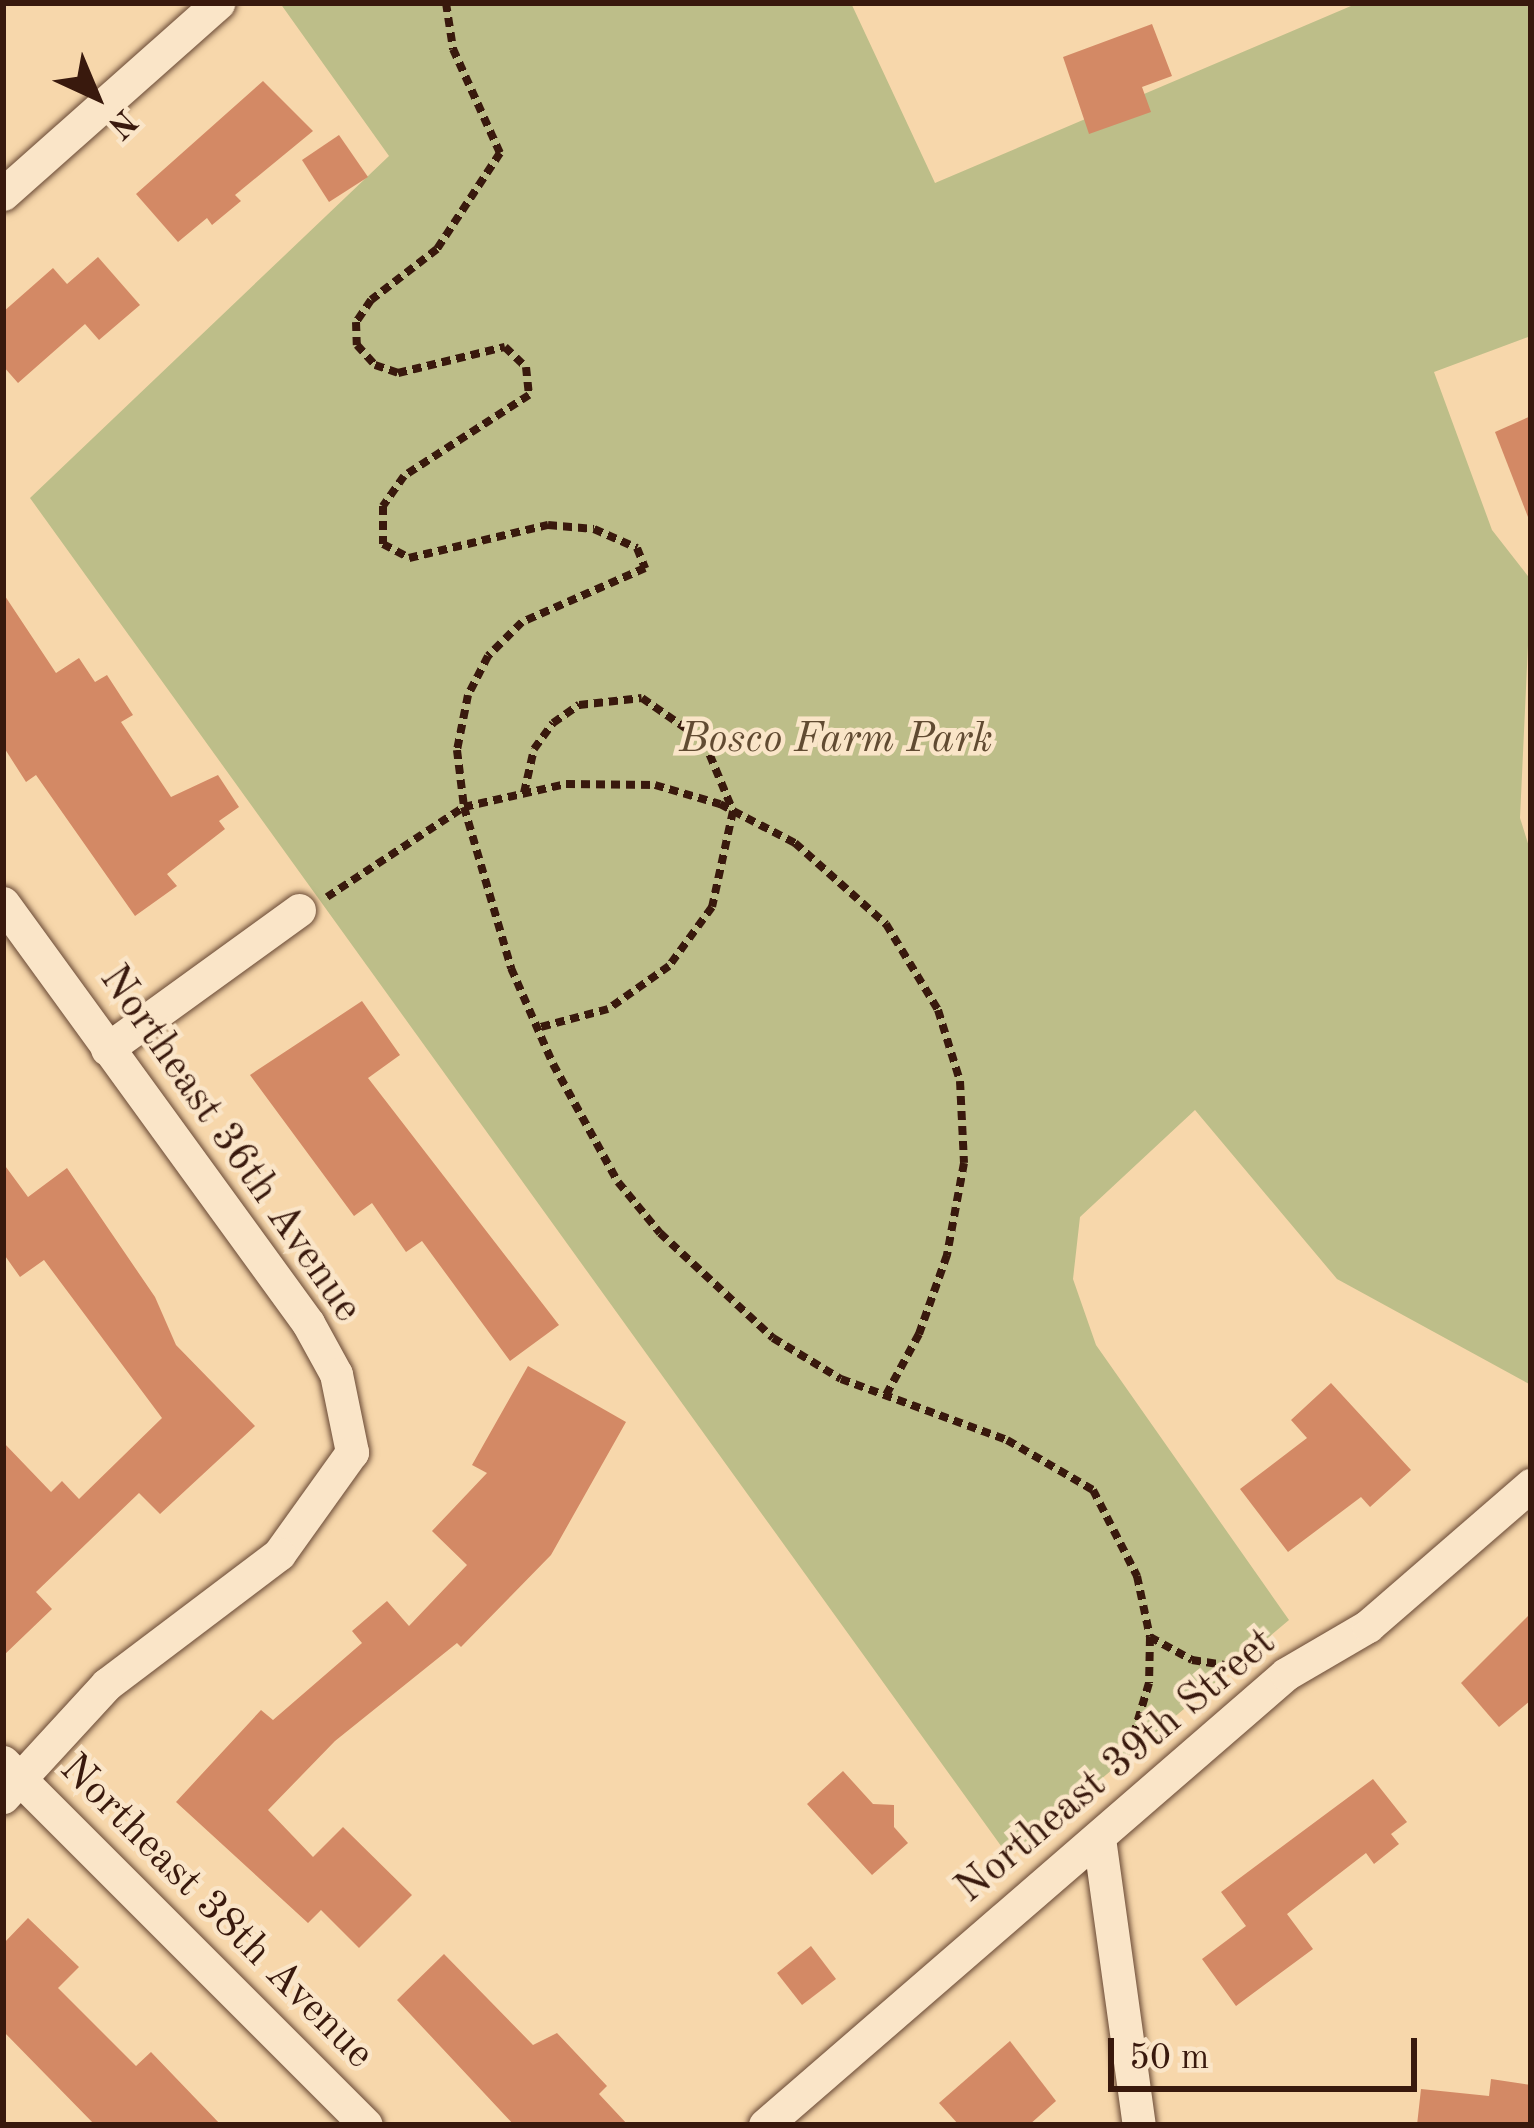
<!DOCTYPE html>
<html>
<head>
<meta charset="utf-8">
<style>
	body { margin:0 }
	#map { position:relative; width:1534px; height:2128px; overflow:hidden; background:#f7d7ab; font-family:"Old Standard TT",serif }
	div>[style] { position:absolute }
	.green>* { inset:0; background:#bdbe89 }
	.building>* { inset:0; background:#d38965 }
	.path>* { height:8px; margin-top:-4px; transform-origin:0; background:repeating-linear-gradient(90deg,#39190d 0 9px,transparent 0 15px) }
	.roads { filter:drop-shadow(0 0 3px #684834) drop-shadow(0 0 3px #684834) }
	.minor>* { height:33px; margin:-16.5px; padding:0 16.5px; transform-origin:16.5px; border-radius:16.5px; background:#fae5c8 }
	span { translate:-50% -50%; white-space:nowrap; text-align:center; line-height:1.15; -webkit-text-stroke:9px #fae5c8; paint-order:stroke }
	.park-label { font-size:42px; color:#614b32; font-style:italic }
	.street-label { font-size:42px; color:#39190d }
	.frame { position:absolute; inset:0; border:6px solid #39190d; pointer-events:none }
	.north { position:absolute; left:36px; top:36px; width:120px; height:120px; -webkit-text-stroke:9px #fae5c8; paint-order:stroke; rotate:136deg; font-size:33px; font-weight:700; line-height:48px; text-align:center; color:#39190d }
	.north::after { content:''; display:block; margin:auto; width:42px; height:54px; background:#39190d; clip-path:polygon(50% 0,100% 100%,50% 72%,0 100%) }
	.scale { position:absolute; left:1108px; top:2038px; width:309px; height:54px; box-sizing:border-box; border:6px solid #39190d; border-top:0; padding-left:15px; font-size:36px; line-height:42px; white-space:nowrap; color:#39190d; -webkit-text-stroke:9px #fae5c8; paint-order:stroke }
</style>
</head>
<body>
<div id="map">
	<div class="green">
		<div style="clip-path:polygon(280px 3px,851px 3px,935px 183px,1358px 3px,1531px 3px,1531px 336px,1434px 372px,1492px 530px,1531px 580px,1520px 818px,1531px 853px,1531px 1385px,1337px 1279px,1195px 1110px,1080px 1217px,1073px 1279px,1096px 1345px,1289px 1620px,1009px 1857px,30px 498px,389px 156px)"></div>
	</div>
	<div class="building">
		<div style="clip-path:polygon(1152px 24px,1172px 76px,1142px 87px,1151px 112px,1089px 134px,1063px 57px)"></div>
		<div style="clip-path:polygon(263px 81px,313px 131px,235px 195px,241px 201px,212px 225px,207px 218px,178px 242px,136px 194px)"></div>
		<div style="clip-path:polygon(339px 135px,368px 177px,329px 202px,302px 160px)"></div>
		<div style="clip-path:polygon(98px 257px,140px 305px,99px 340px,85px 324px,18px 383px,3px 366px,3px 312px,53px 268px,67px 284px)"></div>
		<div style="clip-path:polygon(1531px 416px,1531px 517px,1528px 517px,1495px 432px)"></div>
		<div style="clip-path:polygon(3px 593px,56px 673px,79px 658px,95px 682px,107px 675px,133px 715px,121px 722px,171px 797px,218px 775px,239px 807px,219px 821px,225px 829px,167px 874px,177px 886px,135px 916px,36px 775px,26px 782px,3px 746px)"></div>
		<div style="clip-path:polygon(362px 1001px,400px 1055px,368px 1078px,559px 1325px,510px 1361px,422px 1241px,406px 1252px,372px 1203px,354px 1216px,250px 1075px)"></div>
		<div style="clip-path:polygon(3px 1163px,28px 1197px,67px 1168px,155px 1297px,176px 1345px,255px 1426px,160px 1514px,139px 1493px,36px 1592px,52px 1609px,3px 1656px,3px 1442px,51px 1492px,62px 1481px,79px 1499px,162px 1418px,44px 1260px,20px 1277px,3px 1253px)"></div>
		<div style="clip-path:polygon(528px 1366px,626px 1422px,551px 1555px,461px 1647px,457px 1643px,335px 1741px,268px 1810px,313px 1857px,343px 1827px,412px 1895px,359px 1948px,321px 1910px,308px 1923px,176px 1802px,261px 1710px,273px 1720px,362px 1643px,352px 1631px,387px 1601px,409px 1626px,467px 1565px,432px 1531px,487px 1473px,472px 1465px)"></div>
		<div style="clip-path:polygon(1331px 1383px,1411px 1470px,1370px 1507px,1361px 1497px,1288px 1552px,1240px 1489px,1307px 1438px,1291px 1420px)"></div>
		<div style="clip-path:polygon(1531px 1613px,1531px 1700px,1499px 1727px,1461px 1683px)"></div>
		<div style="clip-path:polygon(843px 1771px,873px 1804px,894px 1805px,894px 1827px,908px 1843px,872px 1875px,807px 1804px)"></div>
		<div style="clip-path:polygon(1373px 1779px,1407px 1822px,1391px 1834px,1399px 1844px,1374px 1864px,1366px 1853px,1287px 1914px,1313px 1949px,1236px 2006px,1202px 1959px,1246px 1926px,1221px 1892px)"></div>
		<div style="clip-path:polygon(28px 1918px,79px 1967px,58px 1988px,136px 2066px,151px 2052px,221px 2125px,95px 2125px,3px 2031px,3px 1944px)"></div>
		<div style="clip-path:polygon(811px 1946px,836px 1979px,802px 2005px,777px 1973px)"></div>
		<div style="clip-path:polygon(444px 1954px,533px 2045px,557px 2033px,607px 2086px,599px 2094px,628px 2125px,514px 2125px,397px 2000px)"></div>
		<div style="clip-path:polygon(1010px 2041px,1056px 2101px,1029px 2125px,959px 2125px,939px 2103px)"></div>
		<div style="clip-path:polygon(1491px 2079px,1531px 2085px,1531px 2125px,1417px 2125px,1421px 2089px,1489px 2096px)"></div>
	</div>
	<div class="path">
		<div style="left:446px;top:3px;width:47px;rotate:81.3deg"></div>
		<div style="left:453px;top:49px;width:114px;rotate:65.7deg"></div>
		<div style="left:500px;top:153px;width:115px;rotate:123.3deg"></div>
		<div style="left:437px;top:249px;width:83px;rotate:142.3deg"></div>
		<div style="left:371px;top:300px;width:27px;rotate:124deg"></div>
		<div style="left:356px;top:322px;width:23px;rotate:88deg"></div>
		<div style="left:357px;top:345px;width:27px;rotate:48deg"></div>
		<div style="left:375px;top:365px;width:24px;rotate:19deg"></div>
		<div style="left:398px;top:373px;width:110px;rotate:-13.7deg"></div>
		<div style="left:505px;top:347px;width:29px;rotate:44deg"></div>
		<div style="left:526px;top:367px;width:28px;rotate:84deg"></div>
		<div style="left:529px;top:395px;width:149px;rotate:147.1deg"></div>
		<div style="left:404px;top:476px;width:37px;rotate:125deg"></div>
		<div style="left:383px;top:506px;width:38px;rotate:90deg"></div>
		<div style="left:383px;top:544px;width:30px;rotate:28deg"></div>
		<div style="left:409px;top:558px;width:143px;rotate:-13.4deg"></div>
		<div style="left:548px;top:525px;width:46px;rotate:5deg"></div>
		<div style="left:594px;top:529px;width:47px;rotate:23.8deg"></div>
		<div style="left:637px;top:548px;width:22px;rotate:68deg"></div>
		<div style="left:645px;top:568px;width:134px;rotate:156.3deg"></div>
		<div style="left:522px;top:622px;width:48px;rotate:135deg"></div>
		<div style="left:488px;top:656px;width:44px;rotate:117.1deg"></div>
		<div style="left:468px;top:695px;width:56px;rotate:101.3deg"></div>
		<div style="left:457px;top:750px;width:57px;rotate:83deg"></div>
		<div style="left:464px;top:807px;width:105px;rotate:-12.7deg"></div>
		<div style="left:566px;top:784px;width:89px;rotate:0.6deg"></div>
		<div style="left:655px;top:785px;width:68px;rotate:16.3deg"></div>
		<div style="left:720px;top:804px;width:85px;rotate:27.5deg"></div>
		<div style="left:795px;top:843px;width:122px;rotate:41.7deg"></div>
		<div style="left:886px;top:924px;width:100px;rotate:58.8deg"></div>
		<div style="left:938px;top:1010px;width:74px;rotate:72.8deg"></div>
		<div style="left:960px;top:1081px;width:82px;rotate:87.2deg"></div>
		<div style="left:964px;top:1163px;width:94px;rotate:100.5deg"></div>
		<div style="left:947px;top:1255px;width:84px;rotate:109.5deg"></div>
		<div style="left:919px;top:1334px;width:69px;rotate:118.4deg"></div>
		<div style="left:524px;top:793px;width:45px;rotate:-77.2deg"></div>
		<div style="left:534px;top:749px;width:32px;rotate:-54deg"></div>
		<div style="left:553px;top:723px;width:32px;rotate:-35deg"></div>
		<div style="left:579px;top:705px;width:63px;rotate:-6.3deg"></div>
		<div style="left:642px;top:698px;width:75px;rotate:34.7deg"></div>
		<div style="left:704px;top:741px;width:76px;rotate:67.5deg"></div>
		<div style="left:733px;top:811px;width:98px;rotate:102.3deg"></div>
		<div style="left:712px;top:907px;width:73px;rotate:126.1deg"></div>
		<div style="left:669px;top:966px;width:75px;rotate:144.8deg"></div>
		<div style="left:608px;top:1009px;width:73px;rotate:165deg"></div>
		<div style="left:327px;top:897px;width:164px;rotate:-33.3deg"></div>
		<div style="left:464px;top:807px;width:168px;rotate:73.7deg"></div>
		<div style="left:511px;top:968px;width:105px;rotate:66.4deg"></div>
		<div style="left:553px;top:1064px;width:135px;rotate:61.2deg"></div>
		<div style="left:618px;top:1182px;width:66px;rotate:50.5deg"></div>
		<div style="left:660px;top:1233px;width:154px;rotate:42.9deg"></div>
		<div style="left:773px;top:1338px;width:79px;rotate:31.1deg"></div>
		<div style="left:841px;top:1379px;width:177px;rotate:20.2deg"></div>
		<div style="left:1007px;top:1440px;width:99px;rotate:30.2deg"></div>
		<div style="left:1093px;top:1490px;width:97px;rotate:62.9deg"></div>
		<div style="left:1137px;top:1576px;width:62px;rotate:78deg"></div>
		<div style="left:1150px;top:1637px;width:46px;rotate:91.2deg"></div>
		<div style="left:1149px;top:1683px;width:49px;rotate:106.6deg"></div>
		<div style="left:1135px;top:1730px;width:22px;rotate:80deg"></div>
		<div style="left:1150px;top:1637px;width:48px;rotate:28.7deg"></div>
		<div style="left:1192px;top:1660px;width:46px;rotate:8.8deg"></div>
	</div>
	<div class="roads">
		<div class="minor">
			<div style="left:3px;top:194px;width:288px;rotate:-41.6deg"></div>
			<div style="left:3px;top:903px;width:519px;rotate:54.01deg"></div>
			<div style="left:308px;top:1323px;width:58px;rotate:61.2deg"></div>
			<div style="left:336px;top:1374px;width:80px;rotate:78.4deg"></div>
			<div style="left:352px;top:1452px;width:125px;rotate:125.6deg"></div>
			<div style="left:279px;top:1554px;width:216px;rotate:142.9deg"></div>
			<div style="left:107px;top:1684px;width:154px;rotate:132.6deg"></div>
			<div style="left:107px;top:1049px;width:237px;rotate:-35.9deg"></div>
			<div style="left:3px;top:1762px;width:513px;rotate:45deg"></div>
			<div style="left:1099px;top:1838px;width:290px;rotate:82.1deg"></div>
			<div style="left:765px;top:2125px;width:689px;rotate:-40.88deg"></div>
			<div style="left:1286px;top:1674px;width:95px;rotate:-30.3deg"></div>
			<div style="left:1368px;top:1626px;width:216px;rotate:-40.9deg"></div>
		</div>
	</div>
	<div class="park-label">
		<span style="left:836px;top:740px">Bosco Farm Park</span>
	</div>
	<div class="street-label">
		<span style="left:230px;top:1144px;rotate:55deg">Northeast 36th Avenue</span>
		<span style="left:1116px;top:1766px;rotate:-40deg">Northeast 39th Street</span>
		<span style="left:216px;top:1912px;rotate:45deg">Northeast 38th Avenue</span>
	</div>
	<div class="frame"></div>
	<div class="north">N</div>
	<div class="scale">50 m</div>
</div>
</body>
</html>
